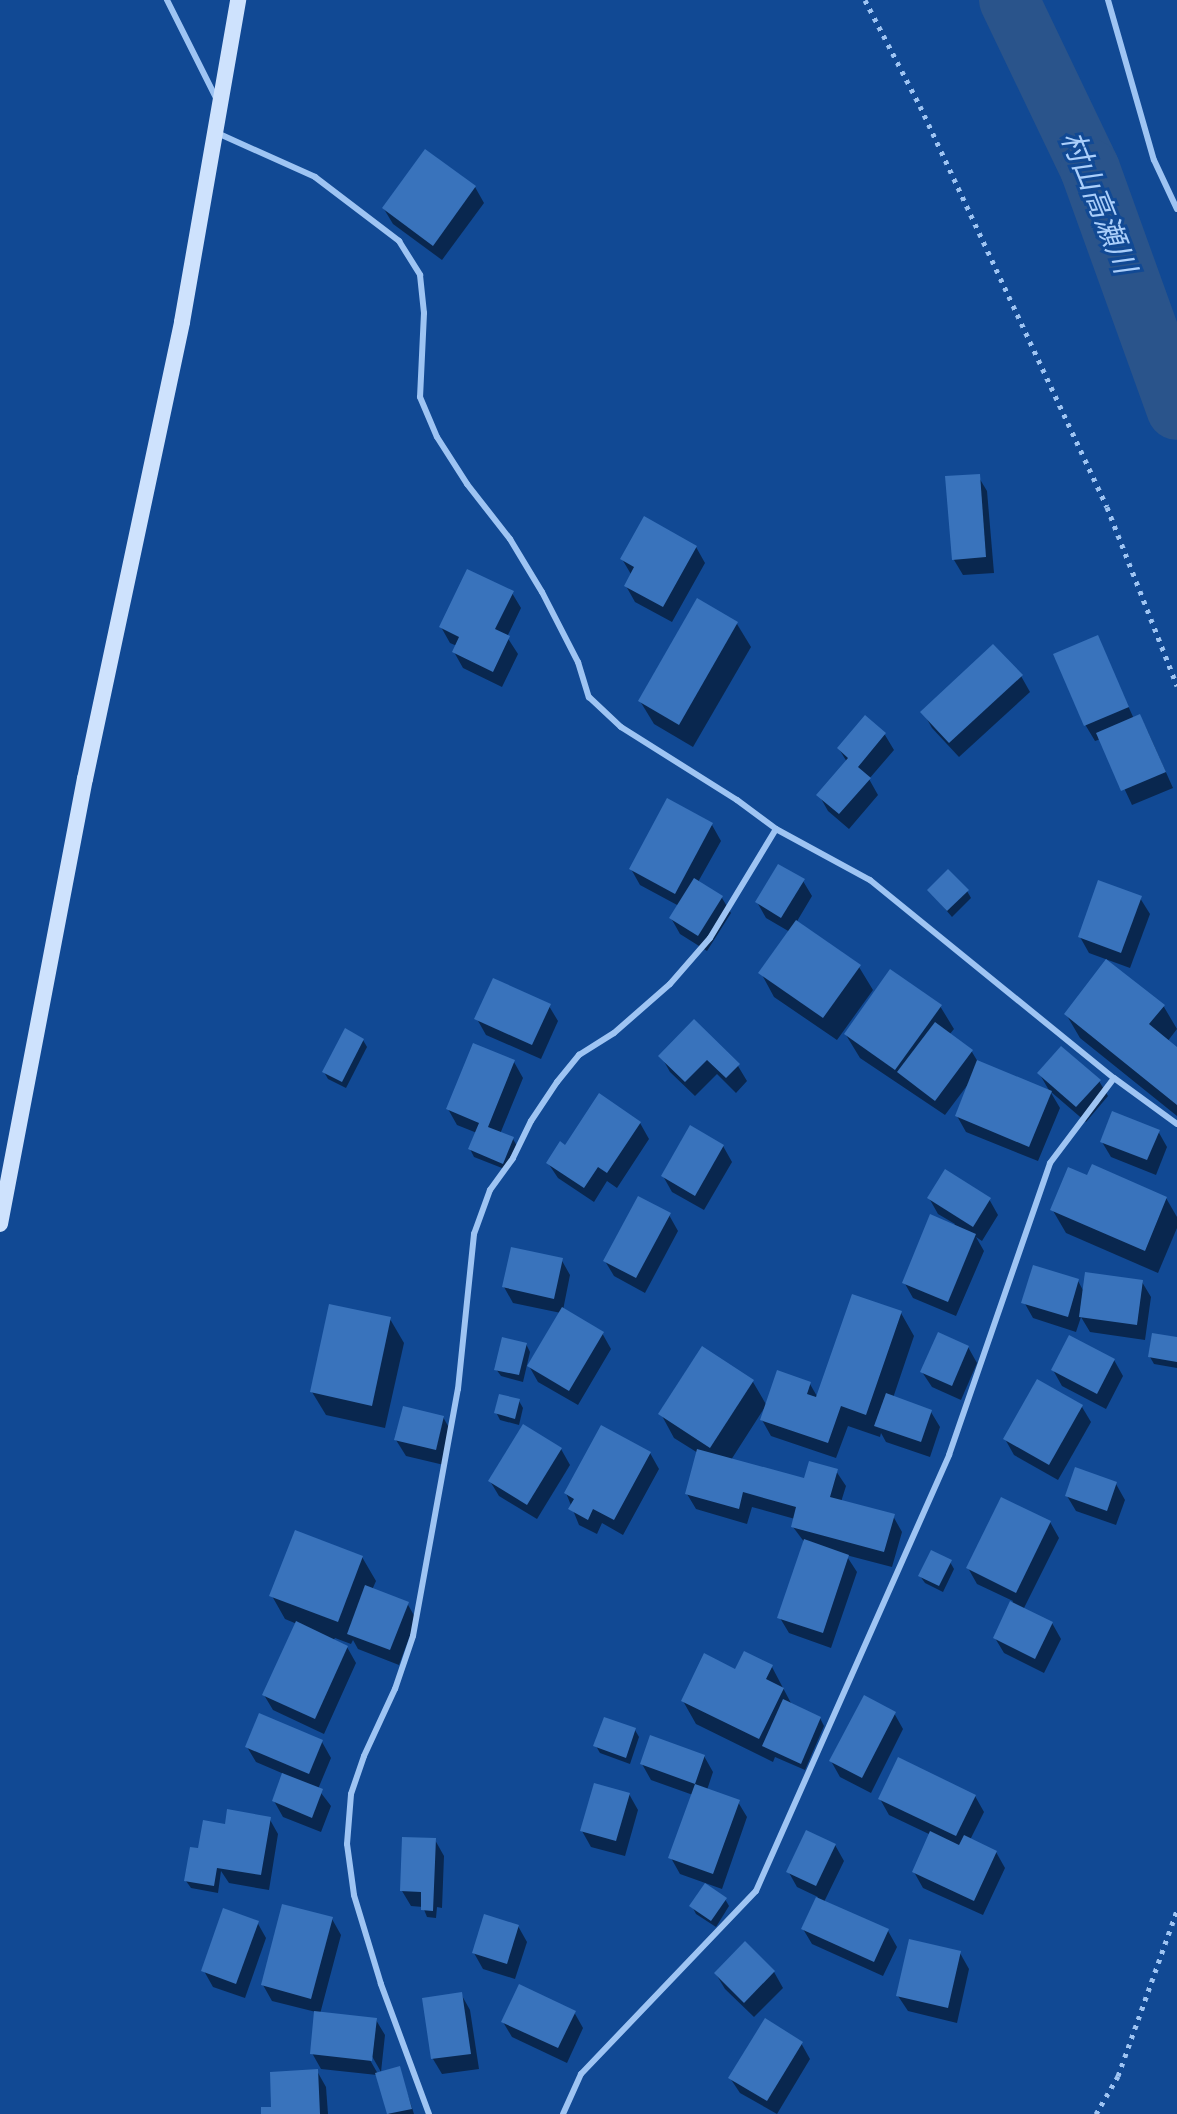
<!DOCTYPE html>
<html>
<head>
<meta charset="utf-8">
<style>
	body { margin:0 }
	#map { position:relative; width:1177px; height:2114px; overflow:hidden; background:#114994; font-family:Ubuntu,"Noto Sans JP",sans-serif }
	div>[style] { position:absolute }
	.shadow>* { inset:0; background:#0007 }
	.river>* { height:60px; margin:-30px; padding:0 30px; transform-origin:30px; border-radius:30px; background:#2a548b }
	.building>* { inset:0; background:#3973bc }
	.path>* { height:5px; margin-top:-2.5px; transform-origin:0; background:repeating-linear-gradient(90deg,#9ec4f3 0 4px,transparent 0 10px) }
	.lane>* { height:6px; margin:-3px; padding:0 3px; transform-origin:3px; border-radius:3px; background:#9ec4f3 }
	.secondary>* { height:16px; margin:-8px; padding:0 8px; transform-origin:8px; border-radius:8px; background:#cee2fd }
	span { translate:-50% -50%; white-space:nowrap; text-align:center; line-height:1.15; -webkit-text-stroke:6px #114994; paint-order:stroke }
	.water-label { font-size:30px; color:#aacefa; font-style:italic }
</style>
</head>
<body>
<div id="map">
	<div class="shadow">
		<div style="clip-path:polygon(475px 187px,484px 203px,442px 260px,393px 224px,384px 209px)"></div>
		<div style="clip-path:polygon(978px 476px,987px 491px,994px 573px,963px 575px,954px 560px)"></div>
		<div style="clip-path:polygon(696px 547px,705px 563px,672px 622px,635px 602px,626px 586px,632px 576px,622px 559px)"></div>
		<div style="clip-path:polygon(512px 593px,521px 608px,507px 637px,518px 654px,502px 687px,463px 668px,454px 652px,457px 646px,450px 643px,441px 627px)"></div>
		<div style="clip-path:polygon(698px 601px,737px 624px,751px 647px,693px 747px,654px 724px,640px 701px)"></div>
		<div style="clip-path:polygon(1097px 637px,1134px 719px,1140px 716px,1148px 732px,1173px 788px,1132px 805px,1101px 739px,1095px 741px,1086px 726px,1056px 655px)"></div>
		<div style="clip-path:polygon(1021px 676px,1030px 692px,959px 757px,932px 728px,923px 712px)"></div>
		<div style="clip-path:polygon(865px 718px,885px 735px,894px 750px,869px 779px,878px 795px,849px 829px,828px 811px,819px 795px,847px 762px,839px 749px)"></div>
		<div style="clip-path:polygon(712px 825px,721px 841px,698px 882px,722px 898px,731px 913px,707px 951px,680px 934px,671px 918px,679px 906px,640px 885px,631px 869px)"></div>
		<div style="clip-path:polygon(803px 881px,812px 896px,796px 923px,859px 967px,873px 990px,837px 1040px,774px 997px,761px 973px,790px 932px,766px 918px,757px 902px)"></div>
		<div style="clip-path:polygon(929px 890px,967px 891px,971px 898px,952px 917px)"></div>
		<div style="clip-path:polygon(1140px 898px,1150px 914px,1130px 968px,1089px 953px,1080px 937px)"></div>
		<div style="clip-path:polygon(1107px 962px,1164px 1007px,1177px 1029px,1167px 1042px,1177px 1049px,1177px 1116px,1080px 1038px,1066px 1014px)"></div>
		<div style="clip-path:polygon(549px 1006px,558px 1021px,541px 1059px,486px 1035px,477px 1019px)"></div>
		<div style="clip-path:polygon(940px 1006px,954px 1029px,949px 1035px,972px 1052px,978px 1062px,1050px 1092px,1039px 1073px,1099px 1081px,1108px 1096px,1086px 1122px,1050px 1091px,1060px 1108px,1038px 1161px,966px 1132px,957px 1116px,969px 1083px,945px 1115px,860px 1058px,846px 1035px)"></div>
		<div style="clip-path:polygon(694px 1022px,738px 1066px,747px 1081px,736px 1093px,717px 1074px,695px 1096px,670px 1072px,661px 1056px)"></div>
		<div style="clip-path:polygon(363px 1040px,367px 1047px,346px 1088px,328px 1079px,324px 1072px)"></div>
		<div style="clip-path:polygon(514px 1062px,523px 1078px,500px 1134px,513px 1139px,517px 1146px,507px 1170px,474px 1157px,470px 1149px,477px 1133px,457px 1125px,448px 1109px)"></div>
		<div style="clip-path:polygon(640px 1123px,649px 1139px,617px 1188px,607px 1181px,594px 1202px,558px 1178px,548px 1163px,565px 1147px)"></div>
		<div style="clip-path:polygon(1158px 1131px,1167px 1147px,1156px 1175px,1111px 1157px,1102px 1142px)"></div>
		<div style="clip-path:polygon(723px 1146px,732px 1162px,704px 1210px,672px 1192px,663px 1176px)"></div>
		<div style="clip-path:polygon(929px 1198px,989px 1199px,998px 1215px,982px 1241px,976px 1237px,984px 1251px,956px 1316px,913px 1298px,904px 1282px,955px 1224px,938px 1214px)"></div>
		<div style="clip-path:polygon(1166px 1198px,1177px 1217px,1177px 1228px,1158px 1273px,1066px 1233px,1052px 1209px)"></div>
		<div style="clip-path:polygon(669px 1215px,678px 1231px,645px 1293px,614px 1276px,605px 1261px)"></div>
		<div style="clip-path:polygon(561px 1259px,570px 1275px,563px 1310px,602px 1333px,611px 1349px,578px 1405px,538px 1382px,529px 1366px,561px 1313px,513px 1303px,504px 1287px)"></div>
		<div style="clip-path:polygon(1078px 1281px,1084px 1292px,1142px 1282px,1151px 1297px,1145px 1340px,1090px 1332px,1081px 1317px,1076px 1332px,1033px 1318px,1024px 1302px)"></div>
		<div style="clip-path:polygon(901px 1313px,914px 1336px,893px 1398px,931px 1412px,940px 1427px,930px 1457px,886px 1442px,881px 1433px,880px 1437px,848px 1426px,836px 1458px,771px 1436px,762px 1420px,765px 1407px,731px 1460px,806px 1480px,836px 1471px,846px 1486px,841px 1502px,893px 1516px,902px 1532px,892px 1567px,846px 1555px,857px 1572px,831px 1648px,789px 1633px,780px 1618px,805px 1543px,793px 1527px,795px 1519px,752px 1507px,747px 1524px,696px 1509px,687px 1494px,698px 1453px,674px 1438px,661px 1414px,753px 1382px,767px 1406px,810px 1384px,818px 1398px)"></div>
		<div style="clip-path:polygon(390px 1319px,404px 1343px,385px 1428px,326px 1415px,312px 1392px)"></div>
		<div style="clip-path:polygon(1177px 1339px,1177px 1368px,1154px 1364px,1150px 1357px)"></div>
		<div style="clip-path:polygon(526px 1344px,530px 1352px,523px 1382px,501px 1376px,496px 1369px)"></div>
		<div style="clip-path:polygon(968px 1347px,977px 1363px,961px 1400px,932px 1387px,922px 1372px)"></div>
		<div style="clip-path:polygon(1114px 1360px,1123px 1376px,1106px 1409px,1062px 1386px,1053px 1370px)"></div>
		<div style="clip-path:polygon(519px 1401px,523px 1408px,519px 1425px,500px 1420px,496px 1412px)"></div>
		<div style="clip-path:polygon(1082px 1407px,1091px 1422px,1058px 1480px,1014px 1455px,1005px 1439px)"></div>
		<div style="clip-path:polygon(443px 1417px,452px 1433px,444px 1465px,406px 1456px,396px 1440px)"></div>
		<div style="clip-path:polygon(561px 1449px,570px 1465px,537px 1519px,499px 1496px,490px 1481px)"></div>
		<div style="clip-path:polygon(650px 1453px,659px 1469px,623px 1535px,602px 1523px,597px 1534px,579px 1525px,566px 1493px)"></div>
		<div style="clip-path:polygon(1116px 1484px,1125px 1500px,1116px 1525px,1076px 1511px,1067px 1496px)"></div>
		<div style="clip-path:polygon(1050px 1522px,1059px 1538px,1023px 1610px,1052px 1623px,1061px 1639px,1044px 1673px,1004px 1653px,995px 1638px,1013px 1601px,977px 1584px,968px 1568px)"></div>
		<div style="clip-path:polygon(362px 1557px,376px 1581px,372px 1590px,407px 1603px,416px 1619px,399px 1665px,358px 1649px,353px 1640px,351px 1644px,335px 1638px,333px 1641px,347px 1647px,356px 1663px,324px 1734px,273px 1710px,264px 1695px,297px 1624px,285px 1619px,272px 1596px)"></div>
		<div style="clip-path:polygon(950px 1562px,954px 1569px,943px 1592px,925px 1583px,920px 1576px)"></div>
		<div style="clip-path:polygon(772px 1667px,792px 1705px,820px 1718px,824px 1726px,805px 1770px,775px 1757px,773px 1762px,696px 1724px,683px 1701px,736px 1671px)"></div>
		<div style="clip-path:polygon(894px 1713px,903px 1729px,871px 1793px,840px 1777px,831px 1761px)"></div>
		<div style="clip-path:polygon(635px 1730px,639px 1737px,630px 1764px,600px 1753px,596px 1746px)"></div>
		<div style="clip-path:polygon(322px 1742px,331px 1758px,318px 1789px,331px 1806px,321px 1832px,283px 1817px,274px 1801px,284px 1774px,256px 1762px,247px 1747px)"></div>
		<div style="clip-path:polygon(704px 1756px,713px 1772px,707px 1790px,738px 1802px,747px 1817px,722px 1889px,680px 1874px,671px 1858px,693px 1795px,651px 1780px,642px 1764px)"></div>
		<div style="clip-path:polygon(629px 1794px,638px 1810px,625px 1856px,591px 1847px,582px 1831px)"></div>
		<div style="clip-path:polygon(975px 1796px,984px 1812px,970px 1840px,996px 1852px,1005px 1868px,983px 1915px,923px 1888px,914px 1872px,931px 1835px,889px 1815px,880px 1799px)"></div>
		<div style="clip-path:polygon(269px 1818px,278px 1834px,269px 1890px,229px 1883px,221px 1871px,218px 1893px,191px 1888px,186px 1881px,200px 1851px,223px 1825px)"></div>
		<div style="clip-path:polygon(435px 1840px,444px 1856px,442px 1908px,437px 1907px,436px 1918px,427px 1917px,423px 1907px,411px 1906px,402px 1891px)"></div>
		<div style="clip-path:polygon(835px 1845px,844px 1861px,824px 1902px,888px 1931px,897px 1947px,883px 1976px,812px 1944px,803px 1929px,818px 1897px,797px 1887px,788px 1871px)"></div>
		<div style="clip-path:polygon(725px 1899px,729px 1906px,716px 1927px,696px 1914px,692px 1906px)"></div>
		<div style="clip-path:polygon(332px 1919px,341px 1935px,320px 2014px,376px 2020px,385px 2035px,381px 2072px,369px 2051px,366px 2053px,378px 2074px,399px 2068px,414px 2114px,389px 2114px,377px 2075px,321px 2069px,312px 2053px,316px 2012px,272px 2001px,263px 1985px)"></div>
		<div style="clip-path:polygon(257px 1922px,266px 1938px,245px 1998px,213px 1987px,204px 1971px)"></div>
		<div style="clip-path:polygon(518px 1926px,527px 1942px,515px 1979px,483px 1969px,474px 1953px)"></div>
		<div style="clip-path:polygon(960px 1953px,969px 1969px,957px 2023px,908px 2011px,898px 1996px)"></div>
		<div style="clip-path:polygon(774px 1972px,783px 1988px,754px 2017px,725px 1989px,716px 1974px)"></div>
		<div style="clip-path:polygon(461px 1994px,470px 2010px,479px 2069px,442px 2074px,433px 2059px,424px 1999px)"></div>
		<div style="clip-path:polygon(574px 2012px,583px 2028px,567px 2063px,512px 2037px,503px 2022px)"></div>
		<div style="clip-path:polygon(801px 2043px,810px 2059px,777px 2114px,740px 2093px,730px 2078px)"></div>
		<div style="clip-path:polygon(317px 2071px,326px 2087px,328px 2114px,263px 2114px)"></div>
	</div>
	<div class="river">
		<div style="left:1009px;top:0;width:187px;rotate:64.4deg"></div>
		<div style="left:1090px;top:169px;width:256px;rotate:70.2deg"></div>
	</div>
	<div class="building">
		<div style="clip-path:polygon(425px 149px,476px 186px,433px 246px,382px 208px)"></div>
		<div style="clip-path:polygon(980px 474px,986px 557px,952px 560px,945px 476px)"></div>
		<div style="clip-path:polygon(644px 516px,697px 546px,663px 607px,624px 586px,634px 567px,620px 559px)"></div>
		<div style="clip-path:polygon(467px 569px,514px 591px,495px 629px,510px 636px,493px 672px,452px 652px,459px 637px,439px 627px)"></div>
		<div style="clip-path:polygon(697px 598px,738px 622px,679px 725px,638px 701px)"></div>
		<div style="clip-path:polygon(1098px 635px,1129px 707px,1084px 726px,1053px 654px)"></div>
		<div style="clip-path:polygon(993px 644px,1023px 675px,949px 743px,920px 712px)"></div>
		<div style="clip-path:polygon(1140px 714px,1166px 772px,1121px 791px,1096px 733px)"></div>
		<div style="clip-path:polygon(865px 715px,886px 733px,858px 767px,871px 778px,839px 814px,816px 795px,848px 758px,837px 748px)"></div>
		<div style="clip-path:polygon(667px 798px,713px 823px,675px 894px,629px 869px)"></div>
		<div style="clip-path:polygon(778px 864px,805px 879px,781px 918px,755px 902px)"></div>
		<div style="clip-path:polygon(948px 869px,969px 890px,947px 911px,927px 890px)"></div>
		<div style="clip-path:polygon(694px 878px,723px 896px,698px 936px,669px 918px)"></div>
		<div style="clip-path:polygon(1098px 880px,1142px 896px,1121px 953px,1078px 937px)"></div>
		<div style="clip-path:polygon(796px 920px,861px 965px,823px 1018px,758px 973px)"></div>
		<div style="clip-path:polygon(1106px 959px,1165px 1005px,1149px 1024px,1177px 1047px,1177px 1105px,1064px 1014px)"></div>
		<div style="clip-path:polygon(890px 969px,942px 1005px,895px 1070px,844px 1034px)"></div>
		<div style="clip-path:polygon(493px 978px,551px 1004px,532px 1045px,474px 1019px)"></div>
		<div style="clip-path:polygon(694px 1019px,740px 1064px,726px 1078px,707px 1060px,685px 1082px,658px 1056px)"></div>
		<div style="clip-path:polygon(935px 1022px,973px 1050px,935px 1101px,897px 1072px)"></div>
		<div style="clip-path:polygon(345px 1028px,364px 1039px,342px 1082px,322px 1072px)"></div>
		<div style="clip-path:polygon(473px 1043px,515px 1060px,488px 1127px,514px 1137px,503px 1164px,468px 1149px,479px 1123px,446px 1109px)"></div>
		<div style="clip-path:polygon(1061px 1046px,1101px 1080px,1076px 1107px,1037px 1073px)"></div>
		<div style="clip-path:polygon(977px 1060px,1052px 1091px,1029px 1147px,955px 1116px)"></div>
		<div style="clip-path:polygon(599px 1093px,641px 1122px,607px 1173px,598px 1167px,584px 1188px,546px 1163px,560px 1141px,565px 1145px)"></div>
		<div style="clip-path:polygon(1112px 1111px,1160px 1130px,1147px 1160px,1100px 1142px)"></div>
		<div style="clip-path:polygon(690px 1125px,724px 1145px,695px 1196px,661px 1176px)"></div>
		<div style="clip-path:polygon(1092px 1164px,1167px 1197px,1145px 1251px,1050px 1210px,1068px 1167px,1087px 1175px)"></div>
		<div style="clip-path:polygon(945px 1169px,991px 1198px,973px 1227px,927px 1198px)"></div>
		<div style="clip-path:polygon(638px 1196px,671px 1213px,636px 1278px,603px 1261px)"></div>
		<div style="clip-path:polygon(930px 1214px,976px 1234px,948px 1302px,902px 1283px)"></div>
		<div style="clip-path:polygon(511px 1247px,563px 1258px,554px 1299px,502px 1287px)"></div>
		<div style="clip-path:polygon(1033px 1265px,1079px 1279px,1068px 1317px,1021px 1303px)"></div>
		<div style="clip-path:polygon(1085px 1272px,1143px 1280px,1137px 1325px,1079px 1317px)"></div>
		<div style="clip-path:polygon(852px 1294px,902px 1311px,866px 1415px,841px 1406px,828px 1443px,760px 1420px,777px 1370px,811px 1382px,807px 1394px,816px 1397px)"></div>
		<div style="clip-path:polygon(329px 1304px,391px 1317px,372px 1406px,310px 1392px)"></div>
		<div style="clip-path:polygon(562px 1307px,604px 1332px,569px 1391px,527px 1366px)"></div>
		<div style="clip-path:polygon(938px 1332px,969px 1346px,952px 1386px,920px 1372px)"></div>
		<div style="clip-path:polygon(1152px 1333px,1177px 1337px,1177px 1362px,1148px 1357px)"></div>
		<div style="clip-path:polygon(1069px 1335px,1115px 1359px,1097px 1394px,1051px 1370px)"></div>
		<div style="clip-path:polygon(502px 1337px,527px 1343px,519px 1375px,494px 1370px)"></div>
		<div style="clip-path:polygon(702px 1346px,754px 1380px,710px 1448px,658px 1414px)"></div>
		<div style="clip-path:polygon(1037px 1379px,1083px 1405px,1049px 1465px,1003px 1439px)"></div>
		<div style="clip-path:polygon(886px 1393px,932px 1410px,921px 1442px,874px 1426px)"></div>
		<div style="clip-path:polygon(499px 1394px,520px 1399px,515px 1419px,494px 1413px)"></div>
		<div style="clip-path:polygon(403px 1406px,444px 1416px,436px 1450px,394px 1440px)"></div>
		<div style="clip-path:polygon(523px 1424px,562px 1448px,527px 1505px,488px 1481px)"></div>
		<div style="clip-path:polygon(601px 1425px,651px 1452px,614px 1520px,593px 1509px,588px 1520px,568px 1509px,574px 1499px,564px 1493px)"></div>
		<div style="clip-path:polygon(697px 1449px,804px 1478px,809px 1461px,838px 1469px,830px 1497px,895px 1514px,884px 1552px,791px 1527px,796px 1507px,743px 1492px,739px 1509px,685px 1494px)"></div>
		<div style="clip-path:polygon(1075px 1467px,1117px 1482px,1107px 1511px,1065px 1496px)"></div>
		<div style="clip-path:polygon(1001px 1497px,1051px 1521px,1016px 1593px,966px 1568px)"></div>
		<div style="clip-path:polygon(295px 1530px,363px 1556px,338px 1622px,269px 1596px)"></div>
		<div style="clip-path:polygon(804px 1539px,849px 1555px,823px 1633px,777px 1618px)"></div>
		<div style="clip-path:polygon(931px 1550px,952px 1560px,939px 1586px,918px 1576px)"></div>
		<div style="clip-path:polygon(365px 1585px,409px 1602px,390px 1650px,347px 1634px)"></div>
		<div style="clip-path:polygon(1010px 1601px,1053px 1622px,1035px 1659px,993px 1638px)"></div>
		<div style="clip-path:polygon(296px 1621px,348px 1646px,315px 1719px,262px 1695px)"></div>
		<div style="clip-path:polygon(744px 1651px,773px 1665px,766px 1679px,784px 1688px,759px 1739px,681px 1701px,704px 1653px,735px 1669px)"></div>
		<div style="clip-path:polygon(864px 1695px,896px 1712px,862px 1778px,829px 1761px)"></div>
		<div style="clip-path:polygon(783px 1699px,821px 1717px,801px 1764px,762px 1746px)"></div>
		<div style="clip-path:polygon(259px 1713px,323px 1740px,309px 1774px,245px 1747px)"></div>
		<div style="clip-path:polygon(604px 1717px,636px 1728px,626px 1758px,593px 1746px)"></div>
		<div style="clip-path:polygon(650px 1735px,705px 1755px,695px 1784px,740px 1800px,713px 1874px,668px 1858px,695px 1784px,640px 1764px)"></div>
		<div style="clip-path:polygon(898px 1757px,976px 1795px,956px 1836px,878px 1799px)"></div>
		<div style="clip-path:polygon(282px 1773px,323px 1789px,312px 1818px,272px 1801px)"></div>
		<div style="clip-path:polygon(594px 1783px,630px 1793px,616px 1841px,580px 1831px)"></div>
		<div style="clip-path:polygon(227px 1809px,271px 1817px,261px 1875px,217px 1868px,214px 1886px,184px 1881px,190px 1847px,198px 1848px,203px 1820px,225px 1824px)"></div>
		<div style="clip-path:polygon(806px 1830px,836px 1844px,816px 1886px,786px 1872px)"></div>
		<div style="clip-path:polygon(930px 1831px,959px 1845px,964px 1835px,997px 1851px,974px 1901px,912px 1872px)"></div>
		<div style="clip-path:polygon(402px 1837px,436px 1838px,433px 1911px,421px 1910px,421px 1892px,400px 1891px)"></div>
		<div style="clip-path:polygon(705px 1883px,727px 1898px,711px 1921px,689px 1906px)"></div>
		<div style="clip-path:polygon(816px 1897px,889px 1929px,874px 1962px,801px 1929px)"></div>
		<div style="clip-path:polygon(282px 1904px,333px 1917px,311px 1999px,261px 1985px)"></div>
		<div style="clip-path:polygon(223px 1908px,259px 1921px,236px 1984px,201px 1971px)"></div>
		<div style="clip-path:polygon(484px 1914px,519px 1925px,507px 1964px,472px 1953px)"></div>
		<div style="clip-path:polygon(909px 1939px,961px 1951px,948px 2008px,896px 1996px)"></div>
		<div style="clip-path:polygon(745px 1941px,775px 1971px,744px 2003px,714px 1973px)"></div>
		<div style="clip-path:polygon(519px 1984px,576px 2011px,558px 2048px,501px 2022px)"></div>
		<div style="clip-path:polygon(462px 1992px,471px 2054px,431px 2059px,422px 1998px)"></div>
		<div style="clip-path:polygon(314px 2011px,377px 2018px,372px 2061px,310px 2054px)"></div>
		<div style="clip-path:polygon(765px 2018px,803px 2042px,767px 2101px,728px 2078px)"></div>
		<div style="clip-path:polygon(400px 2066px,412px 2109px,387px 2114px,375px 2073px)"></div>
		<div style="clip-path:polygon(318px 2069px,320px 2114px,261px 2114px,261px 2107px,271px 2107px,270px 2072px)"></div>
	</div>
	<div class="path">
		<div style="left:865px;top:0;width:119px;rotate:62.6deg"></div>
		<div style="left:920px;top:106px;width:442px;rotate:65deg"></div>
		<div style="left:1107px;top:507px;width:192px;rotate:68.6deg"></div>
		<div style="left:1096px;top:2114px;width:44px;rotate:-59.9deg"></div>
		<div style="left:1118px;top:2076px;width:176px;rotate:-70.4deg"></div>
	</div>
	<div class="lane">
		<div style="left:167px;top:0;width:112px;rotate:63.4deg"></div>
		<div style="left:1108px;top:0;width:166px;rotate:74deg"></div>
		<div style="left:1154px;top:160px;width:54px;rotate:64.9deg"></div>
		<div style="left:215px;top:132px;width:110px;rotate:24.2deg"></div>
		<div style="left:315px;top:177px;width:106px;rotate:37.3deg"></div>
		<div style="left:399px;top:241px;width:40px;rotate:58deg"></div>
		<div style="left:420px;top:275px;width:38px;rotate:84deg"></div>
		<div style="left:424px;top:313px;width:84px;rotate:92.7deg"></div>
		<div style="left:420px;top:397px;width:43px;rotate:67deg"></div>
		<div style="left:437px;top:437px;width:56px;rotate:57.4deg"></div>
		<div style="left:467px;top:484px;width:70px;rotate:52deg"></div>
		<div style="left:510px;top:539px;width:62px;rotate:58.9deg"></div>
		<div style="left:542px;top:592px;width:79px;rotate:62.8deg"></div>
		<div style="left:578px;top:662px;width:37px;rotate:73deg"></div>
		<div style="left:589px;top:697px;width:44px;rotate:43.2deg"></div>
		<div style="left:621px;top:727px;width:137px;rotate:32.2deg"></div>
		<div style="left:737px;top:800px;width:49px;rotate:36.6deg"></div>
		<div style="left:776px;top:829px;width:107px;rotate:28.5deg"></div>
		<div style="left:870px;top:880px;width:314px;rotate:39.1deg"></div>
		<div style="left:1114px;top:1078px;width:78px;rotate:36.1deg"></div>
		<div style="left:429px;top:2114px;width:139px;rotate:-110.3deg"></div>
		<div style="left:381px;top:1984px;width:93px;rotate:-106.9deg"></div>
		<div style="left:354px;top:1895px;width:51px;rotate:-97.8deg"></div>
		<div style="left:347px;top:1844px;width:50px;rotate:-85.4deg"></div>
		<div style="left:351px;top:1794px;width:40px;rotate:-71.1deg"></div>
		<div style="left:364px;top:1756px;width:74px;rotate:-65.2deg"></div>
		<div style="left:395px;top:1689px;width:56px;rotate:-71.2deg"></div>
		<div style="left:413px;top:1636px;width:251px;rotate:-79.7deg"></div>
		<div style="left:458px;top:1389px;width:156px;rotate:-84.1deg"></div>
		<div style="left:474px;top:1234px;width:47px;rotate:-70deg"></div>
		<div style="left:490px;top:1190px;width:39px;rotate:-54deg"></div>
		<div style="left:513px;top:1158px;width:41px;rotate:-64.1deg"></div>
		<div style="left:531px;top:1121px;width:47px;rotate:-56.3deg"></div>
		<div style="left:557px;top:1082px;width:35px;rotate:-51deg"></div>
		<div style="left:579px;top:1055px;width:41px;rotate:-32.2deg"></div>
		<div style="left:614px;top:1033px;width:74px;rotate:-41.2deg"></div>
		<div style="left:670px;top:984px;width:61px;rotate:-49deg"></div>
		<div style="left:710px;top:938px;width:127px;rotate:-58.8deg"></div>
		<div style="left:563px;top:2114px;width:44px;rotate:-65.8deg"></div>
		<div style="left:581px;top:2074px;width:253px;rotate:-46.3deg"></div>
		<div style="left:756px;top:1891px;width:477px;rotate:-66.1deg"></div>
		<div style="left:949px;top:1455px;width:309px;rotate:-70.9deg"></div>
		<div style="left:1050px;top:1163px;width:106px;rotate:-53deg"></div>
	</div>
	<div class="secondary">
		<div style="left:0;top:1224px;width:453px;rotate:-79.2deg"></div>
		<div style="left:85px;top:779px;width:467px;rotate:-78deg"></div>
		<div style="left:182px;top:322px;width:327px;rotate:-80.1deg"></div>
	</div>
	<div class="water-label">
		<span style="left:1099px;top:202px;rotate:68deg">村山高瀬川</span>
	</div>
</div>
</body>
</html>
